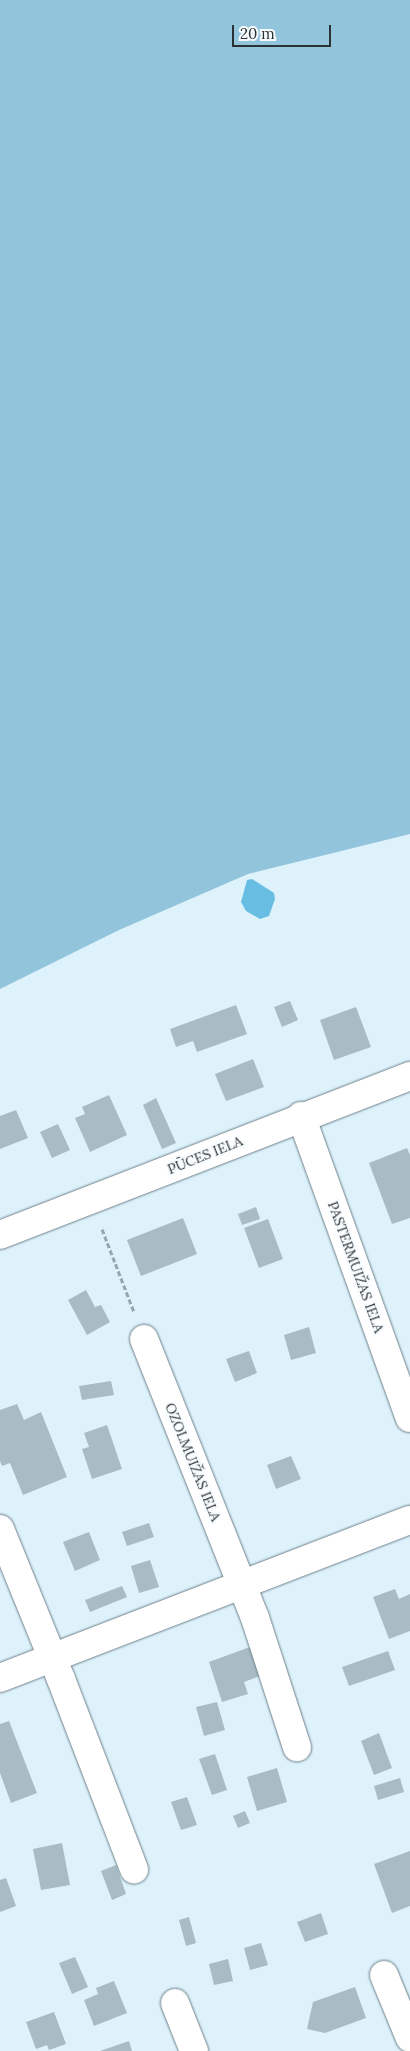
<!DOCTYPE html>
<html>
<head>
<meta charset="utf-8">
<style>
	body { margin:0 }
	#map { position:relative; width:410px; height:2051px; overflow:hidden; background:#def2fc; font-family:Lora,serif }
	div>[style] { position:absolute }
	.green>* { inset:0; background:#92c4dc }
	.water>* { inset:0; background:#68bde3 }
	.building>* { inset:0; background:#a9bcc5 }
	.path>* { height:3px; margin-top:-1.5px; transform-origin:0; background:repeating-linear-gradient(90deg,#97a6ad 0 5px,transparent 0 7.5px) }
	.roads { filter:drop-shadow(0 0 1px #6e8089) drop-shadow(0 0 1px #6e8089) }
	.minor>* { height:28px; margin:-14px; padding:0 14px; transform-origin:14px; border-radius:14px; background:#fff }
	span { translate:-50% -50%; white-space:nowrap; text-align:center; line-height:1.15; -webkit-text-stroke:4.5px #f8fcfe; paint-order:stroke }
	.street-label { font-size:14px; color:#2a3235 }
	.scale { position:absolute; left:232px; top:25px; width:99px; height:22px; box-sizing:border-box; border:2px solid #2a3235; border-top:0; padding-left:6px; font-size:15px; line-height:18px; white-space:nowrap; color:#2a3235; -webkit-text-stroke:4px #f8fcfe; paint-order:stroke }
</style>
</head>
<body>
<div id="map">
	<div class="green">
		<div style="clip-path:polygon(0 0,410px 0,410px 834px,248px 874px,119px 930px,0 989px)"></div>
	</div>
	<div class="water">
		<div style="clip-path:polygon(252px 879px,274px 893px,275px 899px,269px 916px,260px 919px,246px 911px,241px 902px,247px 880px)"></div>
	</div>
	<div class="building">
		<div style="clip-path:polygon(290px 1001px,298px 1020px,282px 1027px,274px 1007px)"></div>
		<div style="clip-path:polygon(236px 1005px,247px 1034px,197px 1052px,193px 1041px,176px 1047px,170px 1029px)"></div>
		<div style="clip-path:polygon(356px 1007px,371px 1047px,334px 1060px,320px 1020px)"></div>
		<div style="clip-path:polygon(253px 1059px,264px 1087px,226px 1101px,215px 1074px)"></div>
		<div style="clip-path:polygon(109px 1095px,127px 1135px,90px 1152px,75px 1118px,85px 1114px,82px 1107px)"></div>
		<div style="clip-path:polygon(156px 1098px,176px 1143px,162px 1149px,143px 1105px)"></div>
		<div style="clip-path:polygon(16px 1110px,28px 1138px,0 1149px,0 1116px)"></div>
		<div style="clip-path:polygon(58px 1124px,70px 1150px,52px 1158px,40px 1132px)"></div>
		<div style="clip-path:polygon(407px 1148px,410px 1155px,410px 1218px,392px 1224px,369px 1163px)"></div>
		<div style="clip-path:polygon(256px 1207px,260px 1219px,242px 1225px,238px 1214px)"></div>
		<div style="clip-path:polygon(183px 1218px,197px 1254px,141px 1276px,127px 1240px)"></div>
		<div style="clip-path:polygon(268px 1219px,283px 1259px,259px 1268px,244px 1228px)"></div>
		<div style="clip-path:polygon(86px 1290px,95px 1307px,101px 1305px,110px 1322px,87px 1335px,68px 1300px)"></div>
		<div style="clip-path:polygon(309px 1327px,316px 1353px,291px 1360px,284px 1335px)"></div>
		<div style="clip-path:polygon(249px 1351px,257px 1373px,235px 1382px,226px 1359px)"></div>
		<div style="clip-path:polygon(111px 1381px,114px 1395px,82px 1400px,79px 1386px)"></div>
		<div style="clip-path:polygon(17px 1404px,24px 1420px,41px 1412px,67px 1477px,23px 1495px,10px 1463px,2px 1466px,0 1461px,0 1410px)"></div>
		<div style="clip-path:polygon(107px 1425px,122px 1469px,92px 1479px,82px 1449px,89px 1447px,84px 1433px)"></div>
		<div style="clip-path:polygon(291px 1456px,301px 1479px,276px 1489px,267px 1465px)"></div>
		<div style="clip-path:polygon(149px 1523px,154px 1537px,127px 1546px,122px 1532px)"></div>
		<div style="clip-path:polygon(89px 1532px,100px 1560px,75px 1571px,63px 1542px)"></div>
		<div style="clip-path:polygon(150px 1560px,159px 1587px,139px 1593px,131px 1566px)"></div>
		<div style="clip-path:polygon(122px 1586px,127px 1597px,90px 1612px,85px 1600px)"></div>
		<div style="clip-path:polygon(395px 1589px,399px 1599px,410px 1594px,410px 1631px,389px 1639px,373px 1597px)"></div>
		<div style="clip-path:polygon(250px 1647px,260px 1676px,244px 1682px,248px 1694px,222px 1702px,209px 1662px)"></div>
		<div style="clip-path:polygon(388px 1651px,395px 1670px,349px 1686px,342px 1667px)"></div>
		<div style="clip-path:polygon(217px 1702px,225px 1730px,204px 1736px,196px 1707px)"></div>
		<div style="clip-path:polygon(9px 1721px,37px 1793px,11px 1803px,0 1773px,0 1724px)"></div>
		<div style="clip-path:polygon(379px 1733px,392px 1768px,374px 1775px,361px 1741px)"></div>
		<div style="clip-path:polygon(215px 1754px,227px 1790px,212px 1795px,199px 1759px)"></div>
		<div style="clip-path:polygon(277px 1768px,287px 1802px,257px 1811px,247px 1777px)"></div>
		<div style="clip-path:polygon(400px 1778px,404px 1792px,378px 1800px,374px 1786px)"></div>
		<div style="clip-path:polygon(187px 1797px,197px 1825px,181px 1830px,171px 1802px)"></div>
		<div style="clip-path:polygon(245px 1811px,250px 1823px,238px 1828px,233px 1816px)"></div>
		<div style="clip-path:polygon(62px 1843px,70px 1885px,41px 1890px,33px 1849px)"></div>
		<div style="clip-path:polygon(410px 1851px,410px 1906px,392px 1913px,374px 1864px)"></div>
		<div style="clip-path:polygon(116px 1865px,126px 1894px,112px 1900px,101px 1871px)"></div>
		<div style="clip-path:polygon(6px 1878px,16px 1906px,0 1912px,0 1880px)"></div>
		<div style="clip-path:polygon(321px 1913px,328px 1934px,305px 1942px,297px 1922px)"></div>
		<div style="clip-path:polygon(189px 1917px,196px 1943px,186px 1946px,179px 1920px)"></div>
		<div style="clip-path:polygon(261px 1943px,268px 1965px,250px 1970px,244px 1948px)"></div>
		<div style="clip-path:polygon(75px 1957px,88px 1987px,72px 1994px,59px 1963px)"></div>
		<div style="clip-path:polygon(228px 1959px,233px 1981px,214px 1985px,209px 1964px)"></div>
		<div style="clip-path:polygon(114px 1981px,127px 2013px,94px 2026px,84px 2000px,98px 1994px,96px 1988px)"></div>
		<div style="clip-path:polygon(355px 1987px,366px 2018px,325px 2033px,307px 2029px,313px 2002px)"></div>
		<div style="clip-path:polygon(54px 2012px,66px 2044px,49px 2050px,47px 2045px,36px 2049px,26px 2022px)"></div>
		<div style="clip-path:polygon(129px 2041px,132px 2051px,100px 2051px)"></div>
	</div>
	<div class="path">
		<div style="left:102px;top:1229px;width:89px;rotate:68.9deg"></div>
	</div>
	<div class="roads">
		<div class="minor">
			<div style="left:301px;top:1116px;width:321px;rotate:70.2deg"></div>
			<div style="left:0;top:1235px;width:440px;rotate:-21.2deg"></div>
			<div style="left:144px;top:1339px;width:300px;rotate:68.3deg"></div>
			<div style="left:255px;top:1618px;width:136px;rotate:72deg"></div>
			<div style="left:0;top:1529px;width:162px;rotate:67.9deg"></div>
			<div style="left:61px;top:1679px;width:204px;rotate:69deg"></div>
			<div style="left:0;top:1678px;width:439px;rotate:-21.1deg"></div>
			<div style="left:384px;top:1975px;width:68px;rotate:67.6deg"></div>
			<div style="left:175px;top:2003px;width:52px;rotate:68.4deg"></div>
		</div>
	</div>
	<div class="street-label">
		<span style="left:205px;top:1155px;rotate:-22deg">PŪCES IELA</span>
		<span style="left:356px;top:1267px;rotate:70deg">PASTERMUIŽAS IELA</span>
		<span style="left:193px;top:1462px;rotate:68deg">OZOLMUIŽAS IELA</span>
	</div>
	<div class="scale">20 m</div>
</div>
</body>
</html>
